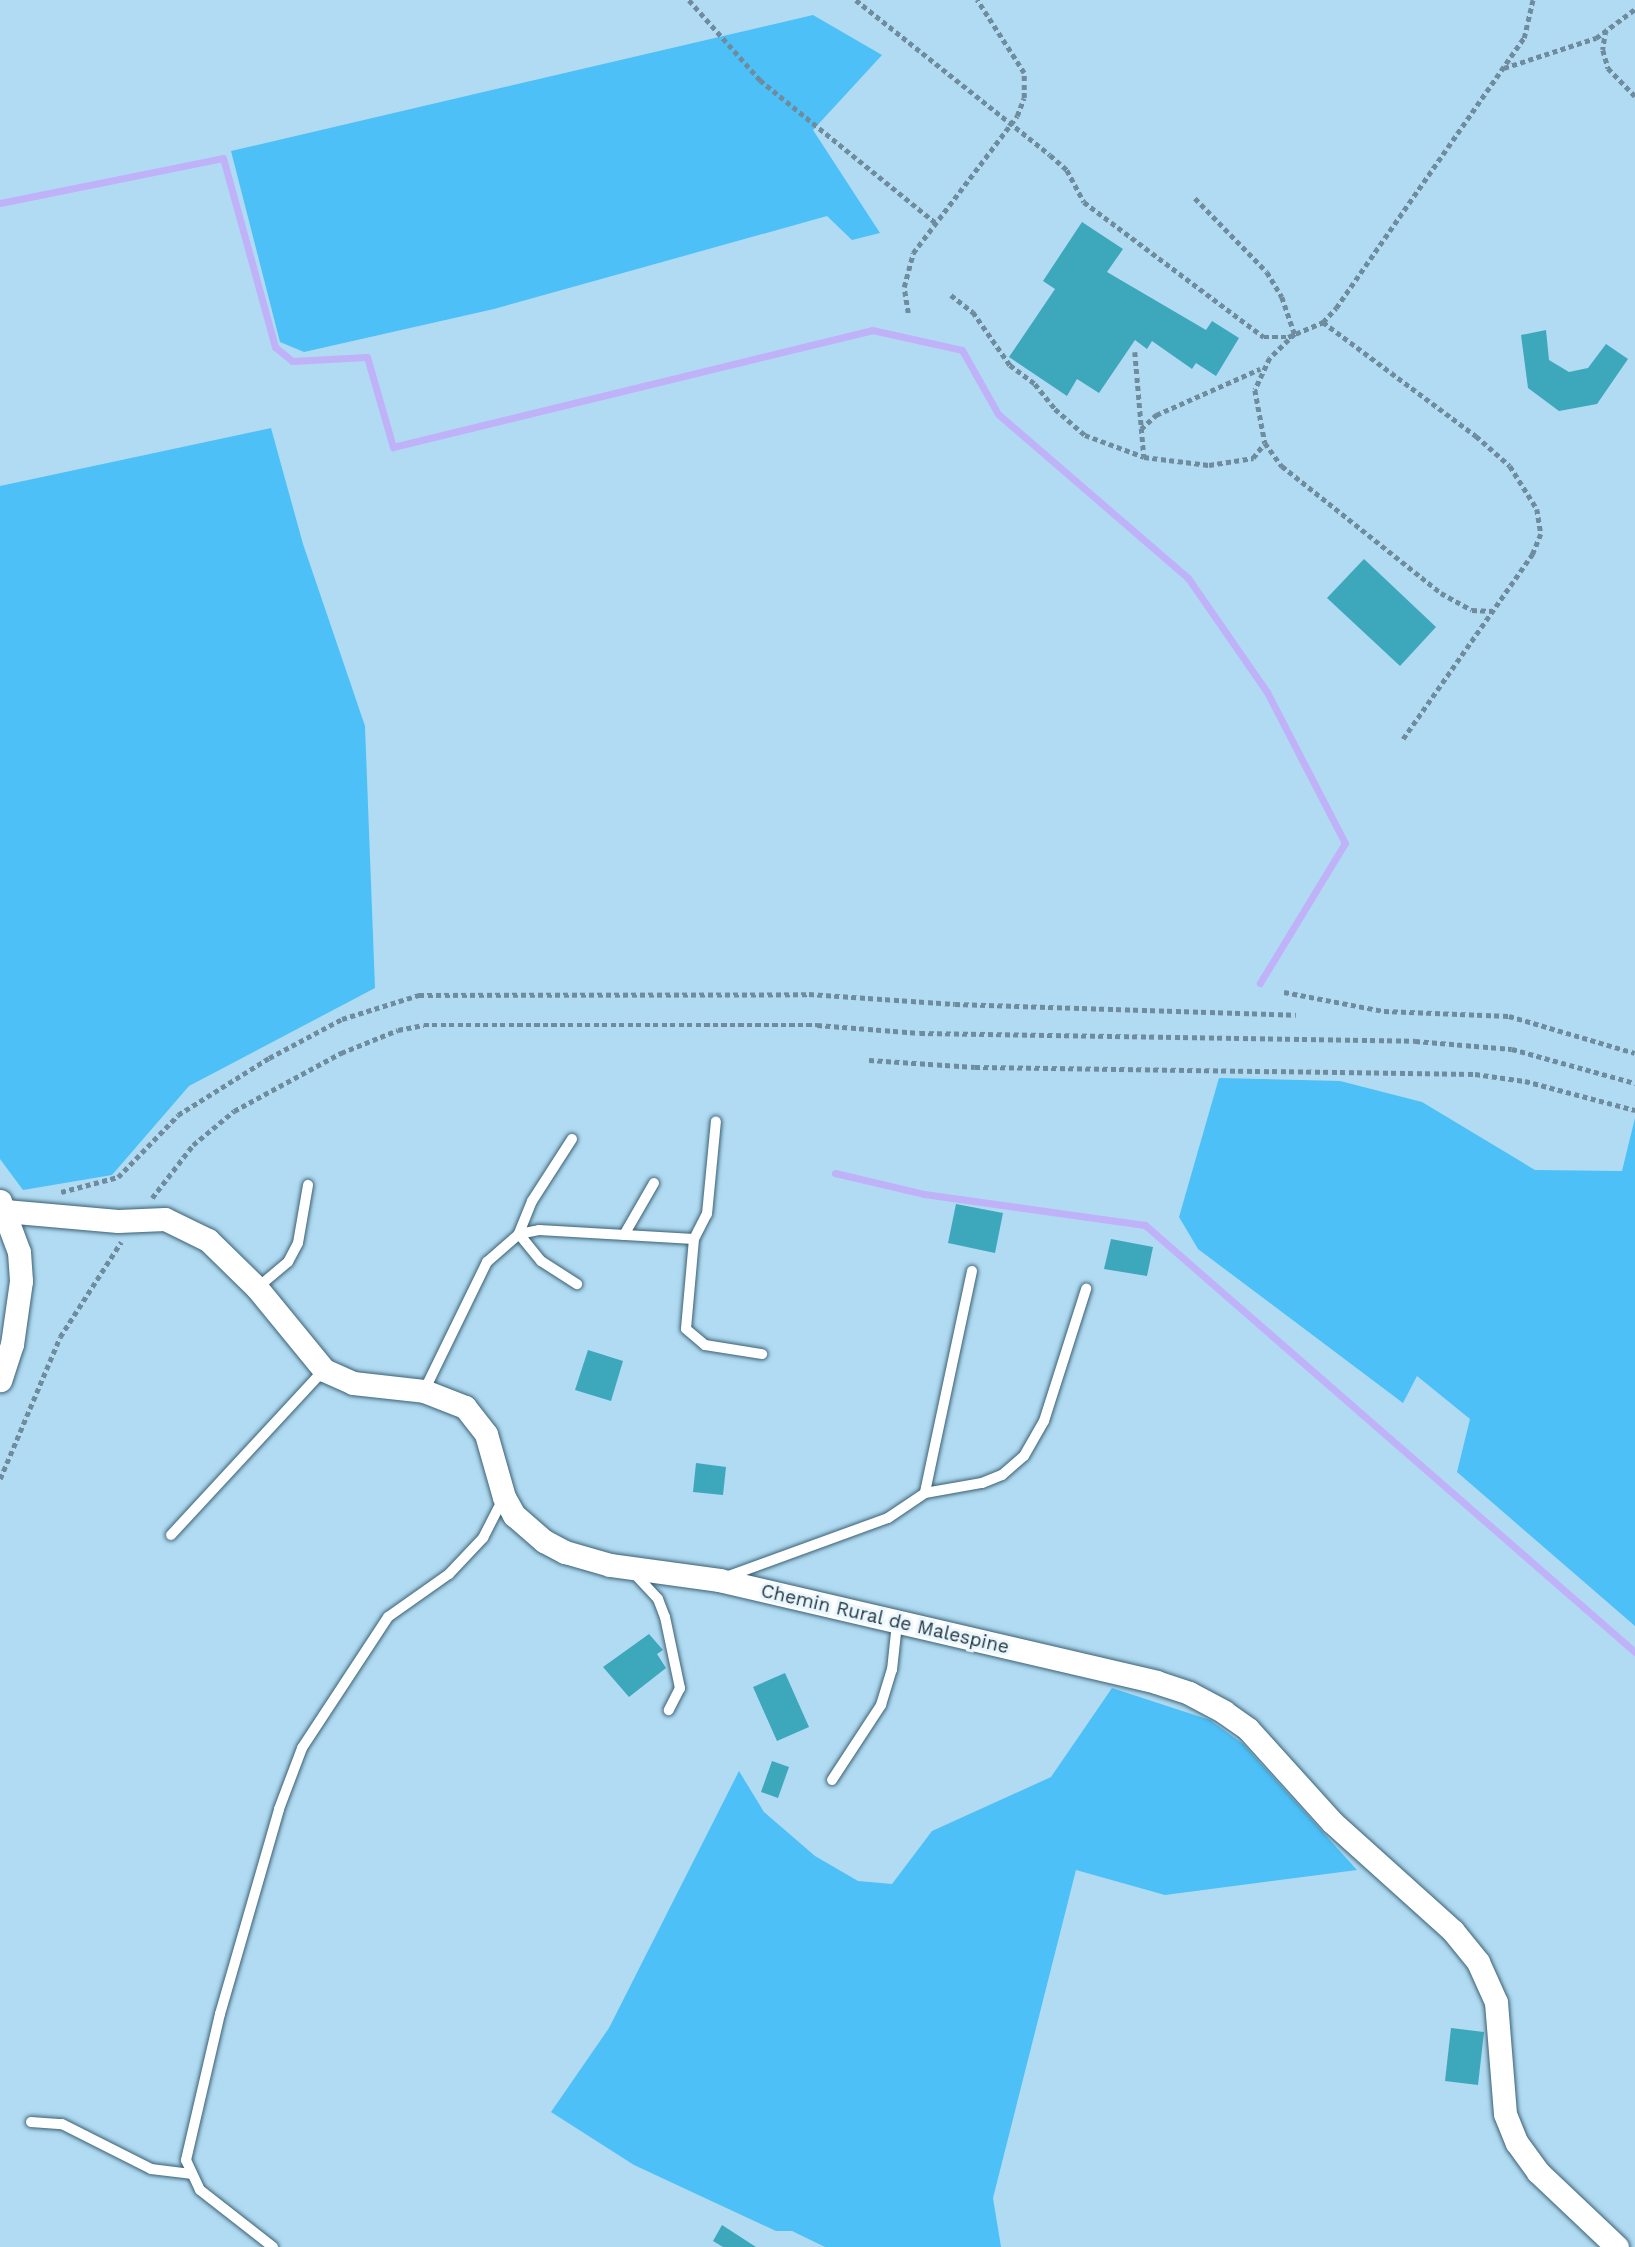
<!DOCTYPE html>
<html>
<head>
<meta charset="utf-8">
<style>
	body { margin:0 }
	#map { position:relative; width:1635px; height:2247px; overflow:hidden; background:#b1dbf2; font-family:"Work Sans",sans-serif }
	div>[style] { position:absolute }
	.green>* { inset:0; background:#4dc0f7 }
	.stream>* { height:7px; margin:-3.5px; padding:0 3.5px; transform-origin:3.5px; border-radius:3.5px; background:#bfb2f8 }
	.building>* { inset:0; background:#3da7bc }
	.path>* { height:4.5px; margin-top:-2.25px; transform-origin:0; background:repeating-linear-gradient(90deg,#6e8c9d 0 5px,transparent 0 8.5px) }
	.roads { filter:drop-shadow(0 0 2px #3b6175) drop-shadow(0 0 2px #3b6175) }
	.service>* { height:10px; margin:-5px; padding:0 5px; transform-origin:5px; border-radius:5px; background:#fff }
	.minor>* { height:23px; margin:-11.5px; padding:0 11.5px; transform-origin:11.5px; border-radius:11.5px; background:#fff }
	span { translate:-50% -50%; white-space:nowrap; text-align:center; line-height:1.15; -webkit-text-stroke:6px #ebf7fe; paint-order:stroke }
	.street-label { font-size:19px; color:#263640 }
</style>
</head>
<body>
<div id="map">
	<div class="green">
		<div style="clip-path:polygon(813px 15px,882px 55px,813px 130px,880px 233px,852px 240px,827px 216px,494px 309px,304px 352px,280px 342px,231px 151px)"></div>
		<div style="clip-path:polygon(271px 428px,303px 544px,365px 726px,375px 988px,189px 1086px,112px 1175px,23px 1190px,0 1159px,0 486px)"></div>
		<div style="clip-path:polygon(1219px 1078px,1340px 1081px,1422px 1102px,1535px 1170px,1622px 1171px,1635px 1118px,1635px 1626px,1457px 1472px,1470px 1419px,1417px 1376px,1403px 1403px,1198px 1249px,1179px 1217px)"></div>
		<div style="clip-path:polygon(1112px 1688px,1210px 1720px,1243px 1744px,1357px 1870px,1165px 1895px,1076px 1870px,993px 2198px,1001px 2247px,825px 2247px,792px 2231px,776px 2231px,634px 2165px,551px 2112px,609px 2028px,739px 1771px,764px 1812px,815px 1856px,858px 1881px,892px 1884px,932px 1831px,1051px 1777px)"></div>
	</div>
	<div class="stream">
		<div style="left:0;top:203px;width:227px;rotate:-11.4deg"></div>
		<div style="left:223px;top:158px;width:196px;rotate:74.6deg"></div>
		<div style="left:275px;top:347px;width:22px;rotate:39deg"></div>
		<div style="left:292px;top:361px;width:75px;rotate:-3.1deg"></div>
		<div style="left:367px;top:357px;width:94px;rotate:73.9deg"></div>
		<div style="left:393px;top:447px;width:493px;rotate:-13.7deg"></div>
		<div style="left:872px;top:330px;width:92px;rotate:12.5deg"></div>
		<div style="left:962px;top:350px;width:73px;rotate:60.6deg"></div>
		<div style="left:998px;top:414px;width:251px;rotate:40.8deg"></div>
		<div style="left:1188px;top:578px;width:139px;rotate:55.3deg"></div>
		<div style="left:1267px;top:692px;width:170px;rotate:62.7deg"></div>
		<div style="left:1345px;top:843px;width:164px;rotate:121.3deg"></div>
		<div style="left:835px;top:1173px;width:91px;rotate:13.3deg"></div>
		<div style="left:924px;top:1194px;width:223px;rotate:8deg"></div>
		<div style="left:1145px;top:1225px;width:650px;rotate:41.07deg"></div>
	</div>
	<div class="building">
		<div style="clip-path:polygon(1082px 222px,1123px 249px,1107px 272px,1206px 330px,1212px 321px,1239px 338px,1216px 376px,1196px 363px,1192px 369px,1152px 341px,1147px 349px,1135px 340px,1099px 393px,1077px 379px,1067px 396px,1009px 357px,1055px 289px,1043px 281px)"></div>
		<div style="clip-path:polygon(1546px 330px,1549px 360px,1569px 372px,1588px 368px,1606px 344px,1628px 359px,1597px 404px,1559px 411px,1528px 388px,1521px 335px)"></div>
		<div style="clip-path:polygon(1364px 559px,1436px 627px,1400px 666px,1327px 598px)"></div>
		<div style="clip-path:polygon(956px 1204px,1003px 1213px,995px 1253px,948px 1243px)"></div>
		<div style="clip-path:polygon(1111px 1239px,1153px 1247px,1147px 1276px,1104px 1269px)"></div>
		<div style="clip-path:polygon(588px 1350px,623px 1361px,611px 1401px,575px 1390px)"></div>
		<div style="clip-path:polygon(696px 1463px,726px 1467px,723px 1495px,693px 1492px)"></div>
		<div style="clip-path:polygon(649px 1634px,663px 1650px,657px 1654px,666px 1668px,629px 1697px,603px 1667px)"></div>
		<div style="clip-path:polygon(785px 1673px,809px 1727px,777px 1741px,753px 1687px)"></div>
		<div style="clip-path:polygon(772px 1761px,789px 1767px,778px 1798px,761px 1792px)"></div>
		<div style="clip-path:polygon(1451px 2028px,1484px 2032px,1478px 2085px,1445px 2081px)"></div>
		<div style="clip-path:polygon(722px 2225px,756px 2247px,723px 2247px,713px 2241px)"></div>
	</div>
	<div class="path">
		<div style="left:689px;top:0;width:107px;rotate:48.4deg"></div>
		<div style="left:760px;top:80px;width:227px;rotate:39.1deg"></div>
		<div style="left:856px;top:0;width:248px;rotate:38.6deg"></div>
		<div style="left:1050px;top:155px;width:23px;rotate:41deg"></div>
		<div style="left:1067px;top:170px;width:36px;rotate:62deg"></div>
		<div style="left:1084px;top:202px;width:225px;rotate:36.9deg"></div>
		<div style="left:1264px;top:337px;width:24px"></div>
		<div style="left:1288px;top:337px;width:38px;rotate:-23deg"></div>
		<div style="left:1323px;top:322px;width:19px;rotate:-47deg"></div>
		<div style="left:1336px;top:308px;width:329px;rotate:-55.2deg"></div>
		<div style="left:1524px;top:38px;width:39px;rotate:-77deg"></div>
		<div style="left:1606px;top:30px;width:20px;rotate:99deg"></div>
		<div style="left:1603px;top:50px;width:19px;rotate:74deg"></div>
		<div style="left:1608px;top:68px;width:39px;rotate:46deg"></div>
		<div style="left:1504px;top:68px;width:97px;rotate:-18.1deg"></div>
		<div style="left:1596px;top:38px;width:49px;rotate:-36.6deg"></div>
		<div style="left:1195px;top:198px;width:103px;rotate:45.8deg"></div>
		<div style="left:1267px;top:272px;width:29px;rotate:59deg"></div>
		<div style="left:1282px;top:297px;width:39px;rotate:71deg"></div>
		<div style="left:1295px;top:334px;width:35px;rotate:136deg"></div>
		<div style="left:1270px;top:358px;width:35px;rotate:115deg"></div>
		<div style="left:1255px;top:390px;width:54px;rotate:79.3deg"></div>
		<div style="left:1265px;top:443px;width:29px;rotate:54deg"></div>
		<div style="left:1282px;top:466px;width:203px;rotate:38.6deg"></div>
		<div style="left:1441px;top:593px;width:35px;rotate:29deg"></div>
		<div style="left:1472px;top:610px;width:20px;rotate:3deg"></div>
		<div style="left:951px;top:295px;width:28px;rotate:38deg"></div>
		<div style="left:973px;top:312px;width:65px;rotate:55.1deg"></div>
		<div style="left:1010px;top:365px;width:31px;rotate:37deg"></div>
		<div style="left:1035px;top:384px;width:32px;rotate:51deg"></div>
		<div style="left:1055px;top:409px;width:40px;rotate:41deg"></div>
		<div style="left:1085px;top:435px;width:63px;rotate:20.4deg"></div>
		<div style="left:1144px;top:457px;width:65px;rotate:7deg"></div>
		<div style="left:1209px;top:465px;width:45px;rotate:-9deg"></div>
		<div style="left:1253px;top:458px;width:18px;rotate:-52deg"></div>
		<div style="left:908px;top:313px;width:26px;rotate:-99deg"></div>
		<div style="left:904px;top:287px;width:35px;rotate:-75deg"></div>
		<div style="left:913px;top:253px;width:172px;rotate:-52.8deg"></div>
		<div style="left:1017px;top:116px;width:19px;rotate:-69deg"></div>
		<div style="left:1024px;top:98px;width:25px;rotate:-90deg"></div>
		<div style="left:1024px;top:73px;width:87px;rotate:-122.8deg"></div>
		<div style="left:1323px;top:322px;width:191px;rotate:36.7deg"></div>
		<div style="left:1476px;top:436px;width:45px;rotate:41.4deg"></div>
		<div style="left:1510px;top:466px;width:51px;rotate:57.9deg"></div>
		<div style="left:1537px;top:509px;width:25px;rotate:81deg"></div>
		<div style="left:1541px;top:534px;width:22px;rotate:112deg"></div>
		<div style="left:1533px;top:554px;width:228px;rotate:125deg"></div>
		<div style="left:1135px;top:352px;width:105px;rotate:85.1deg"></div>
		<div style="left:1141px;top:429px;width:21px;rotate:-43deg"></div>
		<div style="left:1156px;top:415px;width:114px;rotate:-23.9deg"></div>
		<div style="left:1284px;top:992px;width:102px;rotate:10.8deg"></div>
		<div style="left:1384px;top:1011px;width:125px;rotate:2.3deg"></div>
		<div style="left:1509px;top:1016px;width:131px;rotate:16.4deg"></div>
		<div style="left:869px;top:1060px;width:106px;rotate:3.8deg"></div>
		<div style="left:975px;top:1067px;width:500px;rotate:0.8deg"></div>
		<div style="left:1475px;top:1074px;width:50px;rotate:8deg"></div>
		<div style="left:1525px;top:1081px;width:114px;rotate:14.8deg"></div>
		<div style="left:61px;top:1192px;width:59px;rotate:-14.7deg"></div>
		<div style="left:118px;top:1177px;width:86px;rotate:-45.9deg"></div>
		<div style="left:178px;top:1115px;width:107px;rotate:-32.1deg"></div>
		<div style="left:269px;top:1058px;width:83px;rotate:-28.1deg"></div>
		<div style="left:342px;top:1019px;width:81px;rotate:-17.3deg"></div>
		<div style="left:419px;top:995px;width:390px;rotate:-0.1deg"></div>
		<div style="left:809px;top:994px;width:146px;rotate:3.9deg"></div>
		<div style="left:955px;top:1004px;width:341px;rotate:1.8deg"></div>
		<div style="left:152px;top:1198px;width:67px;rotate:-52.3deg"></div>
		<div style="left:193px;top:1145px;width:53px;rotate:-39.7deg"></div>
		<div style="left:234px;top:1111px;width:122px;rotate:-28.5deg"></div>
		<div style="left:341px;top:1053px;width:61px;rotate:-22deg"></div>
		<div style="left:398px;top:1030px;width:26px;rotate:-11deg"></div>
		<div style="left:424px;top:1025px;width:393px"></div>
		<div style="left:817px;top:1025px;width:103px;rotate:4.4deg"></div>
		<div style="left:920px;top:1033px;width:495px;rotate:0.9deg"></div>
		<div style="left:1415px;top:1041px;width:97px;rotate:4.7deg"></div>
		<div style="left:1512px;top:1049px;width:128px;rotate:15.5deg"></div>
		<div style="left:0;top:1479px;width:154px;rotate:-67.1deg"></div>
		<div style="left:60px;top:1337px;width:113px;rotate:-57.3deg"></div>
	</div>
	<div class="roads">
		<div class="service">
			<div style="left:572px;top:1139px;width:74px;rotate:122.8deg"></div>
			<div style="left:532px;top:1201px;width:35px;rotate:112deg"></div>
			<div style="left:519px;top:1234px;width:35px;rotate:51deg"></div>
			<div style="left:541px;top:1261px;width:43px;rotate:32.6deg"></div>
			<div style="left:624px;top:1235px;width:60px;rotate:-60deg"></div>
			<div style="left:694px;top:1239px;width:90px;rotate:95.1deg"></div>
			<div style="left:686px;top:1329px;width:25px;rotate:40deg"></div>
			<div style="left:705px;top:1345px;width:58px;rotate:9deg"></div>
			<div style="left:972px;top:1271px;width:227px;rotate:102deg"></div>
			<div style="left:925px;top:1493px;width:58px;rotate:-10deg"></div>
			<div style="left:982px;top:1483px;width:22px;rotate:-22deg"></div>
			<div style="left:1002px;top:1475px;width:29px;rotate:-41deg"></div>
			<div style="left:1024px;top:1456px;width:40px;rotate:-60.3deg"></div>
			<div style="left:1044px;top:1421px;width:139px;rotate:-72.3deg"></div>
			<div style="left:257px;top:1288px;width:40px;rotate:-40deg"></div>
			<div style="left:288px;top:1262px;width:21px;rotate:-62deg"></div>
			<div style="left:298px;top:1243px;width:59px;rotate:-80.2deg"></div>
			<div style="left:424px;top:1391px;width:144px;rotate:-64deg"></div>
			<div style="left:487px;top:1262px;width:43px;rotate:-41.2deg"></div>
			<div style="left:519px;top:1234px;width:20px;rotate:-11deg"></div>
			<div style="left:539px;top:1230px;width:155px;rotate:3.3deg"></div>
			<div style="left:694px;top:1239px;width:28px;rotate:-63deg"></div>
			<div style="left:707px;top:1214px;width:93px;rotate:-84.5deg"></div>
			<div style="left:171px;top:1535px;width:225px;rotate:-47.2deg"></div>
			<div style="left:633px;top:1572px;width:37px;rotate:47deg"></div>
			<div style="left:658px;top:1599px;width:19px;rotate:69deg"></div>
			<div style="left:665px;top:1617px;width:73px;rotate:78.1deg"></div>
			<div style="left:680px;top:1688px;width:25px;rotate:117deg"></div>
			<div style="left:726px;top:1577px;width:172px;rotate:-20deg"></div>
			<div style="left:888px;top:1518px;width:45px;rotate:-34deg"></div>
			<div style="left:832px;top:1780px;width:90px;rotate:-56.8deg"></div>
			<div style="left:881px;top:1705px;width:37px;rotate:-73deg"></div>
			<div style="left:892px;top:1670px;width:47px;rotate:-83.9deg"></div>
			<div style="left:31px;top:2122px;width:31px;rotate:4deg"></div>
			<div style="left:62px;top:2124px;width:100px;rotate:26.8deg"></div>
			<div style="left:151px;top:2169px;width:38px;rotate:7deg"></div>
			<div style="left:273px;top:2247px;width:93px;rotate:-142deg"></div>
			<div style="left:200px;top:2190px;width:33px;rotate:-115deg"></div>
			<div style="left:186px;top:2160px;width:150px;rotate:-76.9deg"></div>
			<div style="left:220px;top:2014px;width:213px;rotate:-73.9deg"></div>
			<div style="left:279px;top:1809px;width:65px;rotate:-69.3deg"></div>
			<div style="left:302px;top:1748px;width:157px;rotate:-56.7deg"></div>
			<div style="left:388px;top:1617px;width:75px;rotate:-35.2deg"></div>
			<div style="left:449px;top:1574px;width:50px;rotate:-46.6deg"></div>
			<div style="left:483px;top:1538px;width:44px;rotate:-62.9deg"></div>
		</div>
		<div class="minor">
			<div style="left:0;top:1201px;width:54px;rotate:69.6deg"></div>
			<div style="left:19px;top:1252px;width:29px;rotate:86deg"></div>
			<div style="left:21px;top:1281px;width:64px;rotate:98.1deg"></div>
			<div style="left:12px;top:1344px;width:38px;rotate:108deg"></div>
			<div style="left:5px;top:1211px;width:113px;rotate:5.1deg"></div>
			<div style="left:118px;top:1221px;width:47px;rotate:-2.4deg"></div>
			<div style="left:165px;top:1219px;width:48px;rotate:26deg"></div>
			<div style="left:208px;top:1240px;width:69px;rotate:44.4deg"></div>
			<div style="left:257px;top:1288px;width:106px;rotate:50.7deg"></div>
			<div style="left:324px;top:1370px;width:32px;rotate:24deg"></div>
			<div style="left:353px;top:1383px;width:71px;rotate:6.4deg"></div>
			<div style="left:424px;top:1391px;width:44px;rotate:21.3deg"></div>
			<div style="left:465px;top:1407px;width:34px;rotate:52deg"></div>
			<div style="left:486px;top:1434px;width:66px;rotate:74.1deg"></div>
			<div style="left:504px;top:1497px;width:21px;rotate:61deg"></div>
			<div style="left:514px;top:1515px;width:40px;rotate:41deg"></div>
			<div style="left:544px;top:1541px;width:24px;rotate:28deg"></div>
			<div style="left:565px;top:1552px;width:47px;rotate:16.1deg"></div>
			<div style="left:610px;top:1565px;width:110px;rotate:7.8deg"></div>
			<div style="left:719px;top:1580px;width:449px;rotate:13.1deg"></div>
			<div style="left:1156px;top:1682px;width:35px;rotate:18deg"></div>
			<div style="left:1189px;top:1693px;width:40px;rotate:28deg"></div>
			<div style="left:1224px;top:1712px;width:29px;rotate:35deg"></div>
			<div style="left:1248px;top:1729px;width:125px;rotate:47.9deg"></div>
			<div style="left:1332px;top:1822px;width:163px;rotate:42deg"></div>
			<div style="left:1453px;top:1931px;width:40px;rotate:51deg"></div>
			<div style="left:1478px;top:1962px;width:44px;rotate:65.8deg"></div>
			<div style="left:1496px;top:2002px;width:112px;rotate:85.4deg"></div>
			<div style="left:1505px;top:2114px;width:31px;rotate:68deg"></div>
			<div style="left:1517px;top:2143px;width:36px;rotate:54deg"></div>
			<div style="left:1538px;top:2172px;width:109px;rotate:43.5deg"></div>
		</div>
	</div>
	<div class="street-label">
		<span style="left:885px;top:1619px;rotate:13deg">Chemin Rural de Malespine</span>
	</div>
</div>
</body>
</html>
